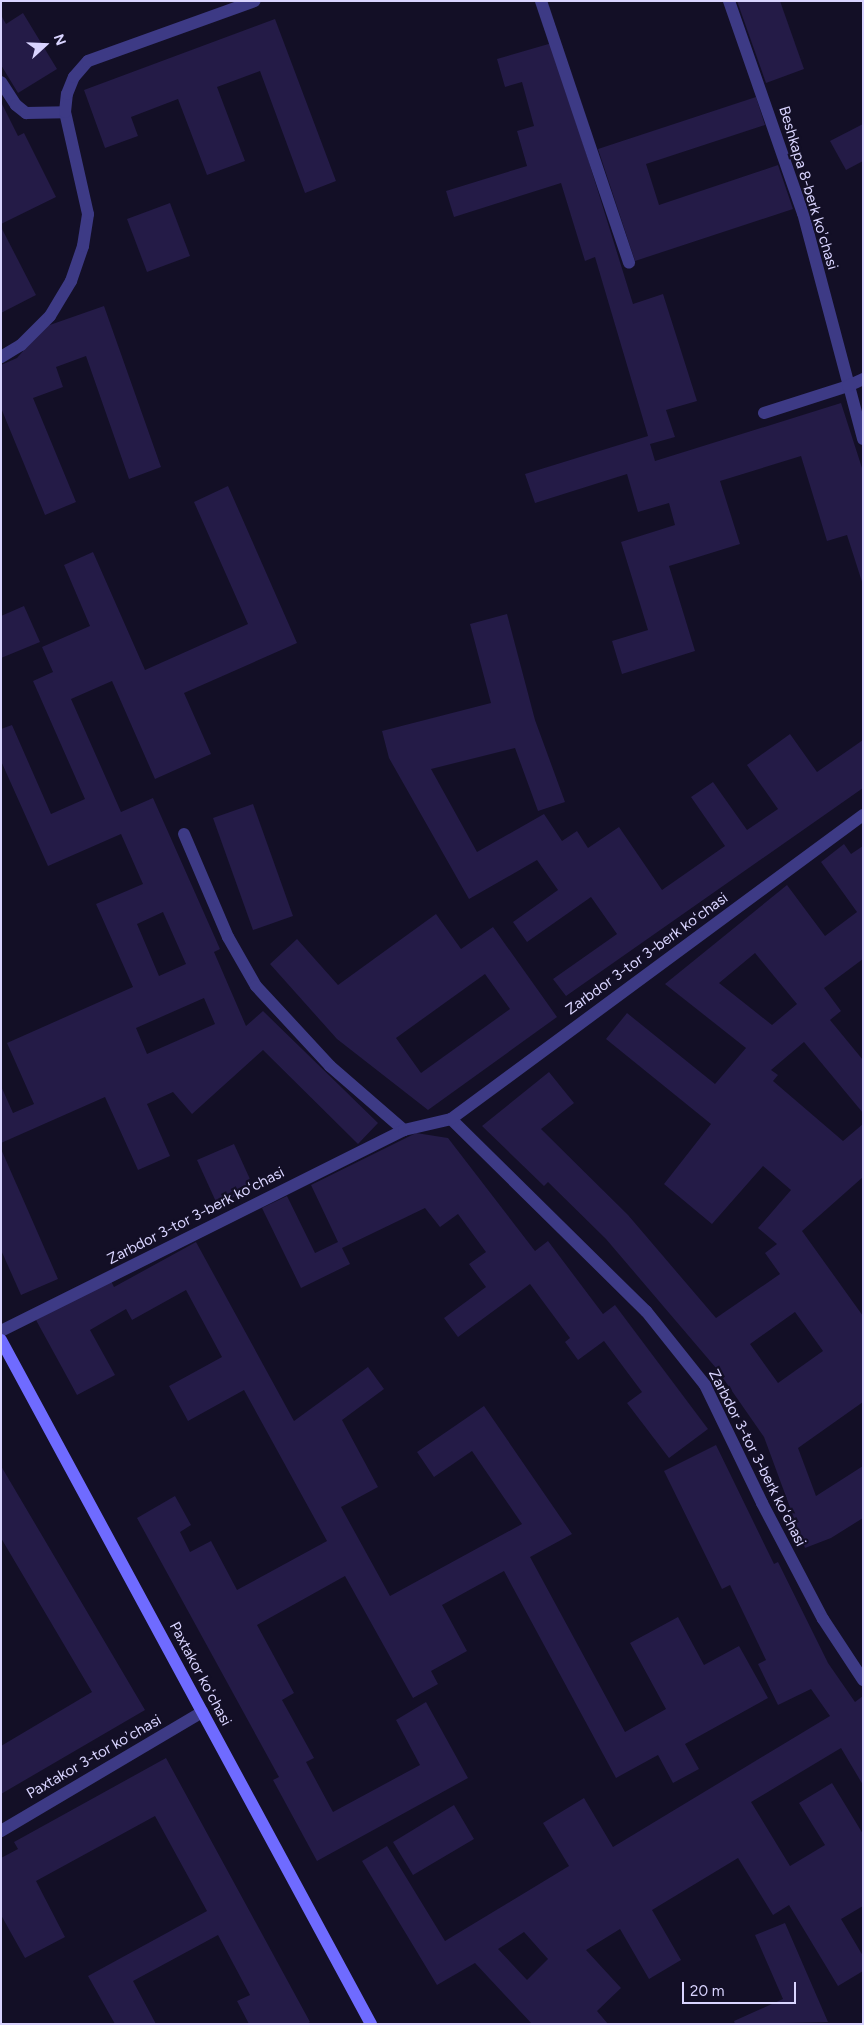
<!DOCTYPE html>
<html>
<head>
<meta charset="utf-8">
<style>
	body { margin:0 }
	#map { position:relative; width:864px; height:2025px; overflow:hidden; background:#130f26; font-family:Figtree,sans-serif }
	div>[style] { position:absolute }
	.building>* { inset:0; background:#241b47 }
	.service>* { height:12px; margin:-6px; padding:0 6px; transform-origin:6px; border-radius:6px; background:#3d3a85 }
	.minor>* { height:12px; margin:-6px; padding:0 6px; transform-origin:6px; border-radius:6px; background:#3d3a85 }
	.secondary>* { height:12px; margin:-6px; padding:0 6px; transform-origin:6px; border-radius:6px; background:#6f6bff }
	span { translate:-50% -50%; white-space:nowrap; text-align:center; line-height:1.15; -webkit-text-stroke:4.5px #130f26; paint-order:stroke }
	.street-label { font-size:15px; color:#d9d4ff }
	.frame { position:absolute; inset:0; border:2px solid #d9d4ff; pointer-events:none }
	.north { position:absolute; left:20px; top:20px; width:50px; height:50px; -webkit-text-stroke:4px #130f26; paint-order:stroke; rotate:70deg; font-size:14px; font-weight:700; line-height:20px; text-align:center; color:#d9d4ff }
	.north::after { content:''; display:block; margin:auto; width:18px; height:22px; background:#d9d4ff; clip-path:polygon(50% 0,100% 100%,50% 72%,0 100%) }
	.scale { position:absolute; left:682px; top:1982px; width:114px; height:22px; box-sizing:border-box; border:2px solid #d9d4ff; border-top:0; padding-left:6px; font-size:15px; line-height:18px; white-space:nowrap; color:#d9d4ff; -webkit-text-stroke:4px #130f26; paint-order:stroke }
</style>
</head>
<body>
<div id="map">
	<div class="building">
		<div style="clip-path:polygon(737px 1px,780px 1px,804px 69px,766px 83px)"></div>
		<div style="clip-path:polygon(23px 13px,57px 69px,18px 93px,1px 65px,1px 15px,6px 24px)"></div>
		<div style="clip-path:polygon(275px 19px,336px 181px,305px 193px,260px 71px,217px 87px,245px 161px,207px 175px,178px 99px,131px 117px,138px 136px,105px 148px,84px 90px)"></div>
		<div style="clip-path:polygon(552px 43px,633px 304px,663px 294px,697px 401px,666px 410px,675px 437px,650px 444px,655px 461px,841px 403px,863px 471px,863px 585px,847px 535px,827px 541px,801px 456px,720px 481px,740px 544px,669px 566px,695px 651px,622px 674px,612px 641px,648px 630px,621px 542px,675px 525px,669px 503px,638px 512px,627px 474px,535px 503px,525px 474px,648px 436px,595px 257px,585px 261px,561px 183px,454px 217px,446px 191px,527px 166px,517px 131px,534px 126px,522px 82px,505px 87px,497px 59px)"></div>
		<div style="clip-path:polygon(756px 97px,765px 125px,646px 164px,659px 205px,778px 165px,793px 209px,635px 261px,598px 149px)"></div>
		<div style="clip-path:polygon(1px 102px,18px 136px,24px 133px,56px 197px,1px 224px)"></div>
		<div style="clip-path:polygon(863px 124px,863px 161px,846px 170px,830px 141px)"></div>
		<div style="clip-path:polygon(170px 203px,190px 256px,147px 272px,127px 219px)"></div>
		<div style="clip-path:polygon(1px 227px,36px 295px,1px 313px)"></div>
		<div style="clip-path:polygon(104px 306px,161px 467px,129px 479px,86px 356px,56px 367px,63px 387px,33px 398px,76px 502px,45px 515px,1px 408px,1px 365px,17px 358px,44px 327px)"></div>
		<div style="clip-path:polygon(evenodd,228px 486px,297px 643px,184px 693px,211px 754px,155px 779px,112px 681px,71px 699px,121px 812px,153px 798px,220px 949px,214px 952px,246px 1026px,263px 1011px,378px 1123px,358px 1144px,263px 1050px,192px 1114px,173px 1092px,147px 1104px,170px 1156px,138px 1170px,105px 1097px,1px 1143px,1px 1086px,13px 1113px,34px 1104px,7px 1043px,133px 987px,96px 904px,143px 884px,121px 834px,48px 866px,1px 761px,1px 729px,12px 725px,51px 814px,85px 799px,33px 681px,53px 672px,42px 647px,90px 626px,64px 565px,93px 552px,145px 670px,248px 624px,194px 502px,228px 486px,163px 912px,186px 964px,159px 976px,137px 924px,163px 912px,228px 486px,204px 998px,215px 1024px,147px 1054px,136px 1028px,204px 998px)"></div>
		<div style="clip-path:polygon(24px 606px,40px 642px,1px 658px,1px 616px)"></div>
		<div style="clip-path:polygon(507px 614px,535px 720px,565px 802px,538px 811px,515px 748px,431px 769px,477px 852px,544px 814px,562px 841px,577px 831px,588px 848px,619px 827px,662px 890px,725px 846px,691px 797px,713px 782px,747px 830px,778px 809px,747px 765px,790px 734px,817px 772px,863px 740px,863px 788px,566px 996px,553px 979px,617px 934px,591px 897px,527px 942px,513px 922px,558px 890px,537px 860px,469px 899px,389px 758px,382px 731px,491px 703px,470px 624px)"></div>
		<div style="clip-path:polygon(253px 804px,293px 916px,253px 930px,213px 818px)"></div>
		<div style="clip-path:polygon(evenodd,844px 844px,851px 854px,863px 846px,863px 959px,824px 988px,841px 1011px,830px 1020px,863px 1060px,863px 1113px,804px 1042px,771px 1070px,778px 1075px,773px 1081px,843px 1141px,863px 1124px,863px 1177px,802px 1231px,863px 1316px,863px 1402px,798px 1448px,816px 1496px,863px 1466px,863px 1518px,831px 1538px,805px 1548px,764px 1437px,716px 1368px,606px 1239px,548px 1182px,544px 1186px,482px 1126px,549px 1072px,574px 1103px,541px 1129px,628px 1215px,716px 1318px,780px 1274px,765px 1253px,777px 1244px,758px 1228px,791px 1190px,763px 1166px,712px 1224px,664px 1184px,711px 1124px,606px 1039px,627px 1013px,715px 1084px,746px 1048px,665px 984px,787px 885px,825px 936px,857px 912px,821px 862px,844px 844px,755px 953px,797px 1004px,772px 1025px,719px 983px,755px 953px,844px 844px,795px 1312px,823px 1351px,778px 1383px,750px 1344px,795px 1312px)"></div>
		<div style="clip-path:polygon(evenodd,436px 914px,461px 949px,493px 927px,557px 1017px,428px 1110px,337px 1039px,270px 964px,297px 939px,338px 985px,436px 914px,485px 974px,510px 1009px,421px 1073px,396px 1038px,485px 974px)"></div>
		<div style="clip-path:polygon(416px 1133px,448px 1138px,535px 1251px,548px 1241px,603px 1314px,615px 1305px,708px 1429px,669px 1458px,627px 1403px,642px 1392px,604px 1341px,578px 1360px,565px 1342px,570px 1338px,530px 1284px,458px 1337px,444px 1318px,486px 1287px,469px 1264px,486px 1252px,458px 1214px,440px 1227px,425px 1208px,342px 1248px,350px 1264px,301px 1288px,262px 1208px,287px 1196px,315px 1253px,338px 1242px,311px 1185px)"></div>
		<div style="clip-path:polygon(234px 1144px,254px 1188px,217px 1204px,197px 1160px)"></div>
		<div style="clip-path:polygon(1px 1149px,58px 1279px,21px 1295px,1px 1250px)"></div>
		<div style="clip-path:polygon(196px 1242px,294px 1421px,368px 1367px,384px 1389px,342px 1420px,378px 1487px,341px 1507px,390px 1596px,522px 1524px,472px 1451px,434px 1477px,417px 1452px,484px 1406px,572px 1534px,530px 1557px,625px 1732px,666px 1709px,630px 1643px,678px 1617px,704px 1665px,739px 1646px,768px 1698px,685px 1744px,699px 1769px,673px 1783px,658px 1755px,616px 1778px,504px 1571px,442px 1605px,467px 1651px,431px 1671px,438px 1684px,413px 1698px,345px 1576px,257px 1625px,294px 1693px,282px 1700px,314px 1758px,306px 1762px,333px 1812px,420px 1765px,396px 1720px,426px 1702px,468px 1778px,317px 1861px,273px 1780px,279px 1777px,137px 1518px,175px 1496px,191px 1525px,180px 1532px,190px 1552px,211px 1541px,237px 1590px,327px 1541px,244px 1390px,188px 1421px,169px 1386px,222px 1357px,186px 1290px,132px 1320px,126px 1309px,90px 1330px,115px 1375px,77px 1395px,36px 1320px,110px 1279px,114px 1287px)"></div>
		<div style="clip-path:polygon(evenodd,716px 1445px,774px 1564px,778px 1562px,828px 1663px,855px 1702px,863px 1696px,863px 1785px,841px 1748px,751px 1802px,790px 1866px,825px 1845px,799px 1803px,832px 1783px,863px 1834px,863px 1906px,841px 1919px,863px 1956px,863px 1971px,838px 1986px,789px 1905px,773px 1915px,738px 1858px,652px 1910px,681px 1960px,649px 1979px,620px 1929px,586px 1950px,621px 1988px,597px 2011px,608px 2024px,532px 2024px,475px 1963px,437px 1985px,362px 1861px,387px 1846px,445px 1941px,569px 1866px,543px 1823px,584px 1798px,613px 1847px,830px 1716px,811px 1689px,778px 1705px,758px 1664px,766px 1660px,730px 1585px,722px 1589px,664px 1471px,716px 1445px,524px 1932px,548px 1959px,527px 1980px,498px 1949px,524px 1932px)"></div>
		<div style="clip-path:polygon(1px 1466px,145px 1710px,1px 1794px,1px 1746px,92px 1692px,1px 1538px)"></div>
		<div style="clip-path:polygon(166px 1758px,310px 2022px,307px 2024px,249px 2024px,237px 2001px,250px 1995px,218px 1935px,133px 1981px,156px 2024px,115px 2024px,88px 1976px,207px 1911px,155px 1816px,36px 1881px,65px 1937px,25px 1958px,1px 1915px,1px 1858px,18px 1849px,14px 1842px)"></div>
		<div style="clip-path:polygon(454px 1805px,474px 1839px,413px 1875px,393px 1842px)"></div>
		<div style="clip-path:polygon(785px 1923px,828px 2022px,735px 2024px,734px 2021px,783px 1999px,755px 1935px)"></div>
	</div>
	<div class="service">
		<div style="left:764px;top:413px;width:88px;rotate:-17.8deg"></div>
	</div>
	<div class="minor">
		<div style="left:541px;top:1px;width:276px;rotate:71.4deg"></div>
		<div style="left:729px;top:1px;width:225px;rotate:70.8deg"></div>
		<div style="left:803px;top:213px;width:234px;rotate:75.1deg"></div>
		<div style="left:1px;top:82px;width:27px;rotate:57deg"></div>
		<div style="left:16px;top:105px;width:13px;rotate:39deg"></div>
		<div style="left:26px;top:113px;width:39px;rotate:-1deg"></div>
		<div style="left:1px;top:357px;width:23px;rotate:-31deg"></div>
		<div style="left:21px;top:345px;width:41px;rotate:-45deg"></div>
		<div style="left:50px;top:316px;width:41px;rotate:-59deg"></div>
		<div style="left:71px;top:281px;width:37px;rotate:-71deg"></div>
		<div style="left:83px;top:246px;width:32px;rotate:-81deg"></div>
		<div style="left:88px;top:214px;width:105px;rotate:-102.7deg"></div>
		<div style="left:65px;top:112px;width:18px;rotate:-84deg"></div>
		<div style="left:67px;top:94px;width:18px;rotate:-68deg"></div>
		<div style="left:74px;top:77px;width:21px;rotate:-49deg"></div>
		<div style="left:88px;top:61px;width:177px;rotate:-19.8deg"></div>
		<div style="left:848px;top:386px;width:17px;rotate:-25deg"></div>
		<div style="left:184px;top:834px;width:112px;rotate:66.9deg"></div>
		<div style="left:228px;top:937px;width:56px;rotate:60.3deg"></div>
		<div style="left:256px;top:986px;width:109px;rotate:47.2deg"></div>
		<div style="left:330px;top:1066px;width:98px;rotate:40.9deg"></div>
		<div style="left:451px;top:1119px;width:274px;rotate:44.6deg"></div>
		<div style="left:646px;top:1311px;width:95px;rotate:51.4deg"></div>
		<div style="left:705px;top:1385px;width:131px;rotate:64.2deg"></div>
		<div style="left:762px;top:1503px;width:131px;rotate:62.3deg"></div>
		<div style="left:823px;top:1619px;width:73px;rotate:56.7deg"></div>
		<div style="left:1px;top:1331px;width:450px;rotate:-26.5deg"></div>
		<div style="left:404px;top:1130px;width:48px;rotate:-13.2deg"></div>
		<div style="left:451px;top:1119px;width:512px;rotate:-36.42deg"></div>
		<div style="left:1px;top:1831px;width:234px;rotate:-30.6deg"></div>
	</div>
	<div class="secondary">
		<div style="left:1px;top:1340px;width:778px;rotate:61.59deg"></div>
	</div>
	<div class="street-label">
		<span style="left:808px;top:188px;rotate:73deg">Beshkapa 8-berk koʼchasi</span>
		<span style="left:647px;top:954px;rotate:-36deg">Zarbdor 3-tor 3-berk koʻchasi</span>
		<span style="left:196px;top:1216px;rotate:-27deg">Zarbdor 3-tor 3-berk koʻchasi</span>
		<span style="left:757px;top:1458px;rotate:63deg">Zarbdor 3-tor 3-berk koʻchasi</span>
		<span style="left:200px;top:1674px;rotate:62deg">Paxtakor koʻchasi</span>
		<span style="left:94px;top:1757px;rotate:-30deg">Paxtakor 3-tor koʼchasi</span>
	</div>
	<div class="frame"></div>
	<div class="north">N</div>
	<div class="scale">20 m</div>
</div>
</body>
</html>
